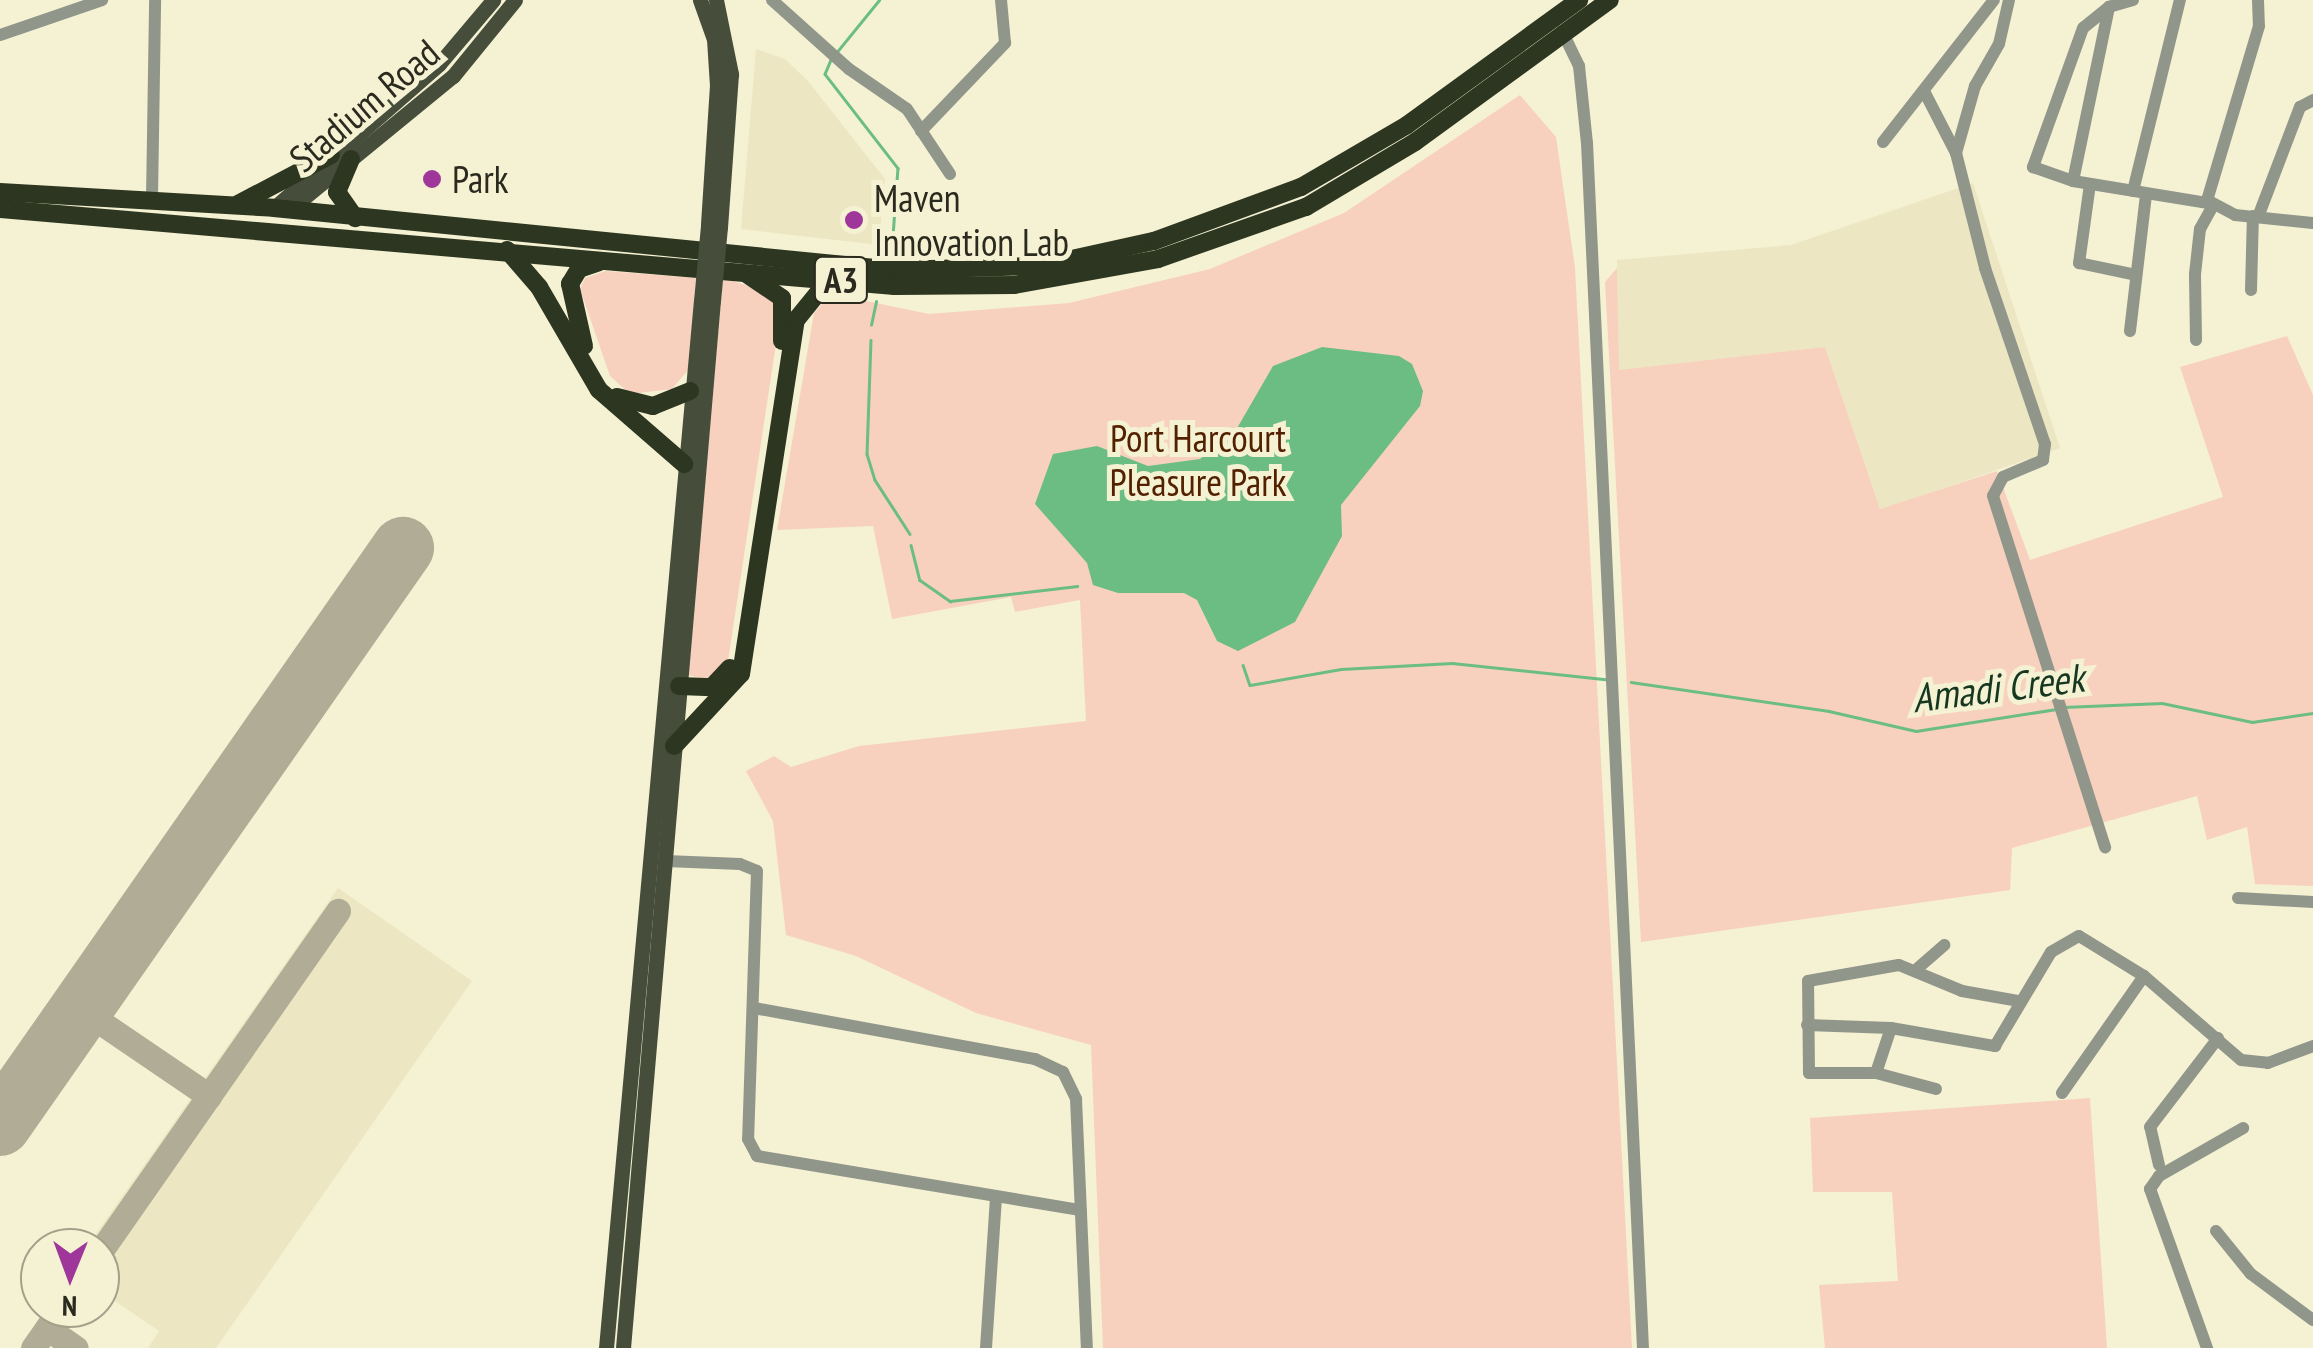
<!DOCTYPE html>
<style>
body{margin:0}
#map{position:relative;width:2313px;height:1348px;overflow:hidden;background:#f5f1d3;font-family:"PT Sans Narrow",sans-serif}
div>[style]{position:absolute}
.built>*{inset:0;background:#ece7c2}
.green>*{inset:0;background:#f7d1be}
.water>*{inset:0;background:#6bbd84}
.stream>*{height:2.5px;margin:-1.25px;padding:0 1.25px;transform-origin:1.25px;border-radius:1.25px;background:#6bbd84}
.taxiway>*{height:25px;margin:-12.5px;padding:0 12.5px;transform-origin:12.5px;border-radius:12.5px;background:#b0ac95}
.runway>*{height:62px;margin:-31px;padding:0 31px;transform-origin:31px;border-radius:31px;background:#b0ac95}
.minor>*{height:12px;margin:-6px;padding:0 6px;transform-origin:6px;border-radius:6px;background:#91968b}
.major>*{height:15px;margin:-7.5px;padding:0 7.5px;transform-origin:7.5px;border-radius:7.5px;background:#464e3b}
.highway>*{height:18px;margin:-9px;padding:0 9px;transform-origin:9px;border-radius:9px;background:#2d3620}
.major-bridge>*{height:15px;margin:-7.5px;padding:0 7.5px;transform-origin:7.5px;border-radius:7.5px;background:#464e3b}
.dots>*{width:28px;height:28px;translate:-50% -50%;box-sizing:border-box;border:5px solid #f5f1d3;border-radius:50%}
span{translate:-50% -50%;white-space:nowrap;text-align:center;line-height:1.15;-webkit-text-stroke:10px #f5f1d3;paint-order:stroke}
.shield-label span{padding:2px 8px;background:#f5f1d3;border:2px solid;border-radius:8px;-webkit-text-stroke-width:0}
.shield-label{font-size:35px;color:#2b2a1f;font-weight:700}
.street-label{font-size:38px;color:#2b2a1f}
.poi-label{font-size:38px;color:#2b2a1f}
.left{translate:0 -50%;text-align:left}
.park-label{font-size:38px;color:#532000}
.water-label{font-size:40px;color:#153720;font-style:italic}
.north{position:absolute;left:20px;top:1228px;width:100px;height:100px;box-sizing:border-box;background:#f5f1d3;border:2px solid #a4a18b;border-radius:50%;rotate:181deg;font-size:28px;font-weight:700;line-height:40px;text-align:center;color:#2b2a1f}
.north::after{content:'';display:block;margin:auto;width:35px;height:45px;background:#9f3699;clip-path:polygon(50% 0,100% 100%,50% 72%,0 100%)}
</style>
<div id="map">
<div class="built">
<i style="clip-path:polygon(756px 49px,785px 59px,808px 81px,885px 179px,879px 245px,741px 229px)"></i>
<i style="clip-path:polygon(1973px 183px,2060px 448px,1880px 510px,1825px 347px,1618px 371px,1617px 260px,1791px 245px)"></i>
<i style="clip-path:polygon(338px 888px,472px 981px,216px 1348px,148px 1348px,159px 1331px,100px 1291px,100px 1248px,86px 1248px)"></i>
</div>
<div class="green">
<i style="clip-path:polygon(1520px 95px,1556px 137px,1575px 268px,1632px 1348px,1103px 1348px,1091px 1045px,976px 1013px,856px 956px,786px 935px,773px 821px,746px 771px,774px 756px,791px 767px,859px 746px,1086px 721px,1080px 600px,1015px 612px,1011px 597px,892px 619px,873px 526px,777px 530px,814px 313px,823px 303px,847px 297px,929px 314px,1069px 303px,1210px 269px,1344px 213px)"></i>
<i style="clip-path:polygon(1617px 268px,1619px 370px,1825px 347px,1880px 509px,1997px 471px,2030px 560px,2223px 497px,2180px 367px,2287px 336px,2313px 395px,2313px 886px,2255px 884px,2247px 827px,2207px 840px,2197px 796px,2012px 848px,2010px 890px,1641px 942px,1605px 282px)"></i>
<i style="clip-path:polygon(606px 271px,696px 278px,689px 369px,672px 389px,630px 394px,610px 376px,580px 289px,585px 278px)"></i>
<i style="clip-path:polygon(723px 278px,771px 293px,779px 324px,728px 661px,707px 680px,688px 675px)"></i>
<i style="clip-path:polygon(2090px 1098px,2107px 1348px,1825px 1348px,1819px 1285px,1898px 1281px,1892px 1192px,1813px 1192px,1810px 1118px)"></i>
</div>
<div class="water">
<i style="clip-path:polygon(1322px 347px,1399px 356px,1412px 364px,1423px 391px,1420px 406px,1341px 505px,1342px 536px,1295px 622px,1238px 651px,1217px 641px,1197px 600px,1184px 593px,1118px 593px,1093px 585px,1087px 563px,1035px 504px,1053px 454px,1097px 446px,1148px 466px,1200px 459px,1236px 430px,1273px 366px)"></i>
</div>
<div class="stream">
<i style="left:836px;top:53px;width:68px;rotate:-50.9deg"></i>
<i style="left:831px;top:60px;width:15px;rotate:113deg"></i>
<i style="left:825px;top:74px;width:119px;rotate:52.2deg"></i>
<i style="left:898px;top:168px;width:81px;rotate:94.2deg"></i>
<i style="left:871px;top:325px;width:24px;rotate:-78deg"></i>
<i style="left:871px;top:340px;width:114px;rotate:92deg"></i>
<i style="left:867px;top:454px;width:27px;rotate:73deg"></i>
<i style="left:875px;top:480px;width:64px;rotate:57.1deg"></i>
<i style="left:911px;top:545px;width:36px;rotate:76deg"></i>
<i style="left:920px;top:580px;width:37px;rotate:35deg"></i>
<i style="left:950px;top:601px;width:128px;rotate:-6.7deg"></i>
<i style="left:1243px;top:665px;width:21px;rotate:71deg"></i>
<i style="left:1250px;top:685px;width:92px;rotate:-10deg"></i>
<i style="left:1341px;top:669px;width:111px;rotate:-3.1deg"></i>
<i style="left:1452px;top:663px;width:154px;rotate:6deg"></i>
<i style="left:1631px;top:682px;width:200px;rotate:8.3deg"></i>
<i style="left:1829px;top:711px;width:89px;rotate:12.9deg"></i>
<i style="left:1916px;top:731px;width:142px;rotate:-8.9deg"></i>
<i style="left:2063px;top:707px;width:99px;rotate:-2.3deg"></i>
<i style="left:2162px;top:703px;width:92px;rotate:11.9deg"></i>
<i style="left:2252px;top:722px;width:62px;rotate:-8.4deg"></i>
</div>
<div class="taxiway">
<i style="left:81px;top:1009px;width:155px;rotate:34.2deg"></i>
<i style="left:100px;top:1252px;width:416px;rotate:-55.1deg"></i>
<i style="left:47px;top:1328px;width:35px;rotate:35deg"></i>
<i style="left:33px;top:1348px;width:49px;rotate:-55deg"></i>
</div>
<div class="runway">
<i style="left:0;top:1125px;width:704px;rotate:-55.07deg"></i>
</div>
<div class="minor">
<i style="left:772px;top:0;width:103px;rotate:41.9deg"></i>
<i style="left:849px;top:69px;width:70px;rotate:34.6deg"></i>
<i style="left:907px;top:109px;width:78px;rotate:56.5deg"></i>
<i style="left:2133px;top:0;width:25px;rotate:164deg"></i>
<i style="left:2109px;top:7px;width:33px;rotate:141deg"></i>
<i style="left:2083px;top:28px;width:148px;rotate:109.8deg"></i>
<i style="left:2033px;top:167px;width:42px;rotate:19.3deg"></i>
<i style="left:2073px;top:181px;width:137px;rotate:9.3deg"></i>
<i style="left:2258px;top:0;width:26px;rotate:88deg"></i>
<i style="left:2259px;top:26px;width:182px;rotate:106.6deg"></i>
<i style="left:2207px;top:200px;width:32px;rotate:28deg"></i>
<i style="left:2235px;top:215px;width:78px;rotate:5.9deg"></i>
<i style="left:1562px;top:31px;width:39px;rotate:64deg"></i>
<i style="left:1579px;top:66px;width:77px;rotate:84.1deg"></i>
<i style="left:1587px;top:143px;width:1206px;rotate:87.34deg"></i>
<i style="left:0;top:35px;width:108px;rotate:-18.9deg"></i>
<i style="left:1924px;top:91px;width:70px;rotate:62.7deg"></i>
<i style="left:1956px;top:153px;width:119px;rotate:75.8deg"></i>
<i style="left:1985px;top:268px;width:186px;rotate:71.2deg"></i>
<i style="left:2045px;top:444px;width:16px;rotate:97deg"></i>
<i style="left:2043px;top:460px;width:43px;rotate:157deg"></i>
<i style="left:2003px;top:477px;width:21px;rotate:118deg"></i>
<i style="left:1993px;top:496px;width:369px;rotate:72.3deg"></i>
<i style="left:921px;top:131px;width:122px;rotate:-46.3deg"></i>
<i style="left:1005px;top:43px;width:43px;rotate:-95.3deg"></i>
<i style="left:1883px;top:142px;width:180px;rotate:-52deg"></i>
<i style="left:1956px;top:153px;width:70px;rotate:-74.2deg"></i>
<i style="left:1975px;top:86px;width:48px;rotate:-60.3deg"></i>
<i style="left:1999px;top:44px;width:45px;rotate:-77.2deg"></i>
<i style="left:2073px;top:181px;width:178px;rotate:-78.3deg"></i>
<i style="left:2090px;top:184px;width:80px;rotate:97.9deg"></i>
<i style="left:2079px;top:263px;width:58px;rotate:11.9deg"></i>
<i style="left:2133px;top:191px;width:197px;rotate:-76.2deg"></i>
<i style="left:152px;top:199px;width:199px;rotate:-89.1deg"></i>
<i style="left:2258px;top:217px;width:118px;rotate:-69.1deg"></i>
<i style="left:2300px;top:107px;width:15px;rotate:-28deg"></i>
<i style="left:2251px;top:290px;width:74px;rotate:-88.5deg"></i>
<i style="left:2130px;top:331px;width:138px;rotate:-83.3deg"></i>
<i style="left:2196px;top:340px;width:66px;rotate:-90.9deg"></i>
<i style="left:2195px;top:274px;width:45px;rotate:-83.7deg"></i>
<i style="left:2200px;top:229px;width:25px;rotate:-61deg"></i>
<i style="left:666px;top:861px;width:74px;rotate:2.3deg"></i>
<i style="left:740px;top:864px;width:18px;rotate:22deg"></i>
<i style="left:757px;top:871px;width:268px;rotate:91.9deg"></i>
<i style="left:748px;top:1139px;width:19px;rotate:62deg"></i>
<i style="left:757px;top:1156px;width:328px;rotate:9.5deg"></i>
<i style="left:2238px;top:898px;width:75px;rotate:3.1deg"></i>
<i style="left:1918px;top:968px;width:35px;rotate:-41deg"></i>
<i style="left:754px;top:1008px;width:286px;rotate:10.3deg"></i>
<i style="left:1035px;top:1059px;width:31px;rotate:25deg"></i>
<i style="left:1063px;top:1072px;width:30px;rotate:64deg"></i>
<i style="left:1076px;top:1099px;width:249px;rotate:87.5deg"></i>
<i style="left:1807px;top:1025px;width:84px;rotate:2deg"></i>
<i style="left:1891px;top:1028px;width:106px;rotate:9.8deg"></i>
<i style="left:1995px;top:1046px;width:109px;rotate:-59.2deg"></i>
<i style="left:2051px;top:952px;width:32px;rotate:-30deg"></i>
<i style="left:2079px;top:936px;width:76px;rotate:31.6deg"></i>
<i style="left:2144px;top:976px;width:128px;rotate:40.9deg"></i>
<i style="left:2241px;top:1060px;width:27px;rotate:6deg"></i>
<i style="left:2268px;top:1063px;width:48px;rotate:-20.7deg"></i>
<i style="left:1876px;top:1073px;width:47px;rotate:-71.6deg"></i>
<i style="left:1936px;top:1089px;width:62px;rotate:-165.1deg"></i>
<i style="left:1876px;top:1073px;width:67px;rotate:180deg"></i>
<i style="left:1809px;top:1073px;width:92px;rotate:-90.6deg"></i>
<i style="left:1808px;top:981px;width:92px;rotate:-10deg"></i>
<i style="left:1899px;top:965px;width:68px;rotate:22.4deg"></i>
<i style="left:1962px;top:991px;width:58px;rotate:10deg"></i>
<i style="left:2062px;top:1093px;width:143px;rotate:-55deg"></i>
<i style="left:2159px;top:1165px;width:39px;rotate:-103deg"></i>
<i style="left:2150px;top:1127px;width:112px;rotate:-52.6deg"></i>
<i style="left:2216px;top:1231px;width:55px;rotate:50.9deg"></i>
<i style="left:2251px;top:1274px;width:77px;rotate:36.6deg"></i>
<i style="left:986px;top:1348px;width:151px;rotate:-86.2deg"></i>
<i style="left:2207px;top:1348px;width:169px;rotate:-109.7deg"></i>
<i style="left:2150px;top:1189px;width:16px;rotate:-55deg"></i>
<i style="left:2159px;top:1176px;width:97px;rotate:-29.7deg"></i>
</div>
<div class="major">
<i style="left:700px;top:0;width:41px;rotate:70.3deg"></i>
<i style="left:714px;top:39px;width:46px;rotate:86.3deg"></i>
<i style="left:717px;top:85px;width:140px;rotate:93.7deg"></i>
<i style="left:716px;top:0;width:76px;rotate:78.5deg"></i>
<i style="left:731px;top:74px;width:153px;rotate:94.1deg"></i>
<i style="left:274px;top:208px;width:219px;rotate:-41.1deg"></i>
<i style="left:439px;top:64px;width:84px;rotate:-49.8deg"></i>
<i style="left:289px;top:210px;width:212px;rotate:-39.3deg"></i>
<i style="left:453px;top:76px;width:98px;rotate:-50.8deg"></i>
<i style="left:606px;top:1348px;width:1051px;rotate:-84.82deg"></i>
<i style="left:623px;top:1348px;width:1051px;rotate:-85.09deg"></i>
</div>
<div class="highway">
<i style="left:351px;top:159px;width:36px;rotate:113deg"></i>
<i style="left:337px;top:192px;width:32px;rotate:55deg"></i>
<i style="left:0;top:192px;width:274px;rotate:3.3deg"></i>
<i style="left:274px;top:208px;width:624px;rotate:5.7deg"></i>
<i style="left:895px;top:270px;width:145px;rotate:-1.6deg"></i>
<i style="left:1040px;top:266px;width:117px;rotate:-12.4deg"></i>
<i style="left:1154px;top:241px;width:157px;rotate:-20.2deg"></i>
<i style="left:1301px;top:187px;width:123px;rotate:-30.3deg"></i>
<i style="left:1407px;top:125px;width:213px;rotate:-36deg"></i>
<i style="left:238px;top:204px;width:105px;rotate:-27.8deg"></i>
<i style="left:0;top:209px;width:898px;rotate:4.92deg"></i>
<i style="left:895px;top:286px;width:119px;rotate:-0.5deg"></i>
<i style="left:1014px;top:285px;width:146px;rotate:-10.2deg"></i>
<i style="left:1158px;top:259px;width:157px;rotate:-19.4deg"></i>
<i style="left:1306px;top:207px;width:127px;rotate:-30.8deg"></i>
<i style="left:1415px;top:142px;width:241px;rotate:-36.1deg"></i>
<i style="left:507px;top:250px;width:49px;rotate:49.1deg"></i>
<i style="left:539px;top:287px;width:119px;rotate:59.8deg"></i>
<i style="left:599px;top:390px;width:113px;rotate:41deg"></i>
<i style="left:748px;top:275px;width:41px;rotate:34.1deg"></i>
<i style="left:782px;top:298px;width:43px;rotate:90deg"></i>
<i style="left:584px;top:346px;width:64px;rotate:-102.7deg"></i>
<i style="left:570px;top:284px;width:17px;rotate:-59deg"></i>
<i style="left:579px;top:269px;width:21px;rotate:-19deg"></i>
<i style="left:617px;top:397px;width:37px;rotate:14deg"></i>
<i style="left:653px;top:406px;width:40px;rotate:-22deg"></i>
<i style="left:679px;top:686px;width:33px;rotate:2deg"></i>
<i style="left:712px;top:687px;width:26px;rotate:-47deg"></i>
<i style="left:674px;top:746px;width:98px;rotate:-47.1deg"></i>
<i style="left:741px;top:674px;width:358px;rotate:-81.2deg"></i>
<i style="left:796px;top:320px;width:35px;rotate:-51deg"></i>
<i style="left:818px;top:293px;width:30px;rotate:-20deg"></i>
</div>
<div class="major-bridge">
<i style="left:701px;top:301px;width:76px;rotate:-84.7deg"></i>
<i style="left:713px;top:301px;width:74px;rotate:-84.6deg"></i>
</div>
<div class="dots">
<i style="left:432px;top:179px;background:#9f3699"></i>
<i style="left:854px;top:220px;background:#9f3699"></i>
</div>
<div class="shield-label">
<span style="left:841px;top:280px">A3</span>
</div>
<div class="street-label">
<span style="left:364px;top:105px;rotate:-40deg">Stadium Road</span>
</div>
<div class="poi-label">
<span class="left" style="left:452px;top:179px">Park</span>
<span class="left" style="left:874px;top:220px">Maven<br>Innovation Lab</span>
</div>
<div class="park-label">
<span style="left:1198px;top:460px">Port Harcourt<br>Pleasure Park</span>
</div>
<div class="water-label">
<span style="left:1998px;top:687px;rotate:-7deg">Amadi Creek</span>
</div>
<div class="north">N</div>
</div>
